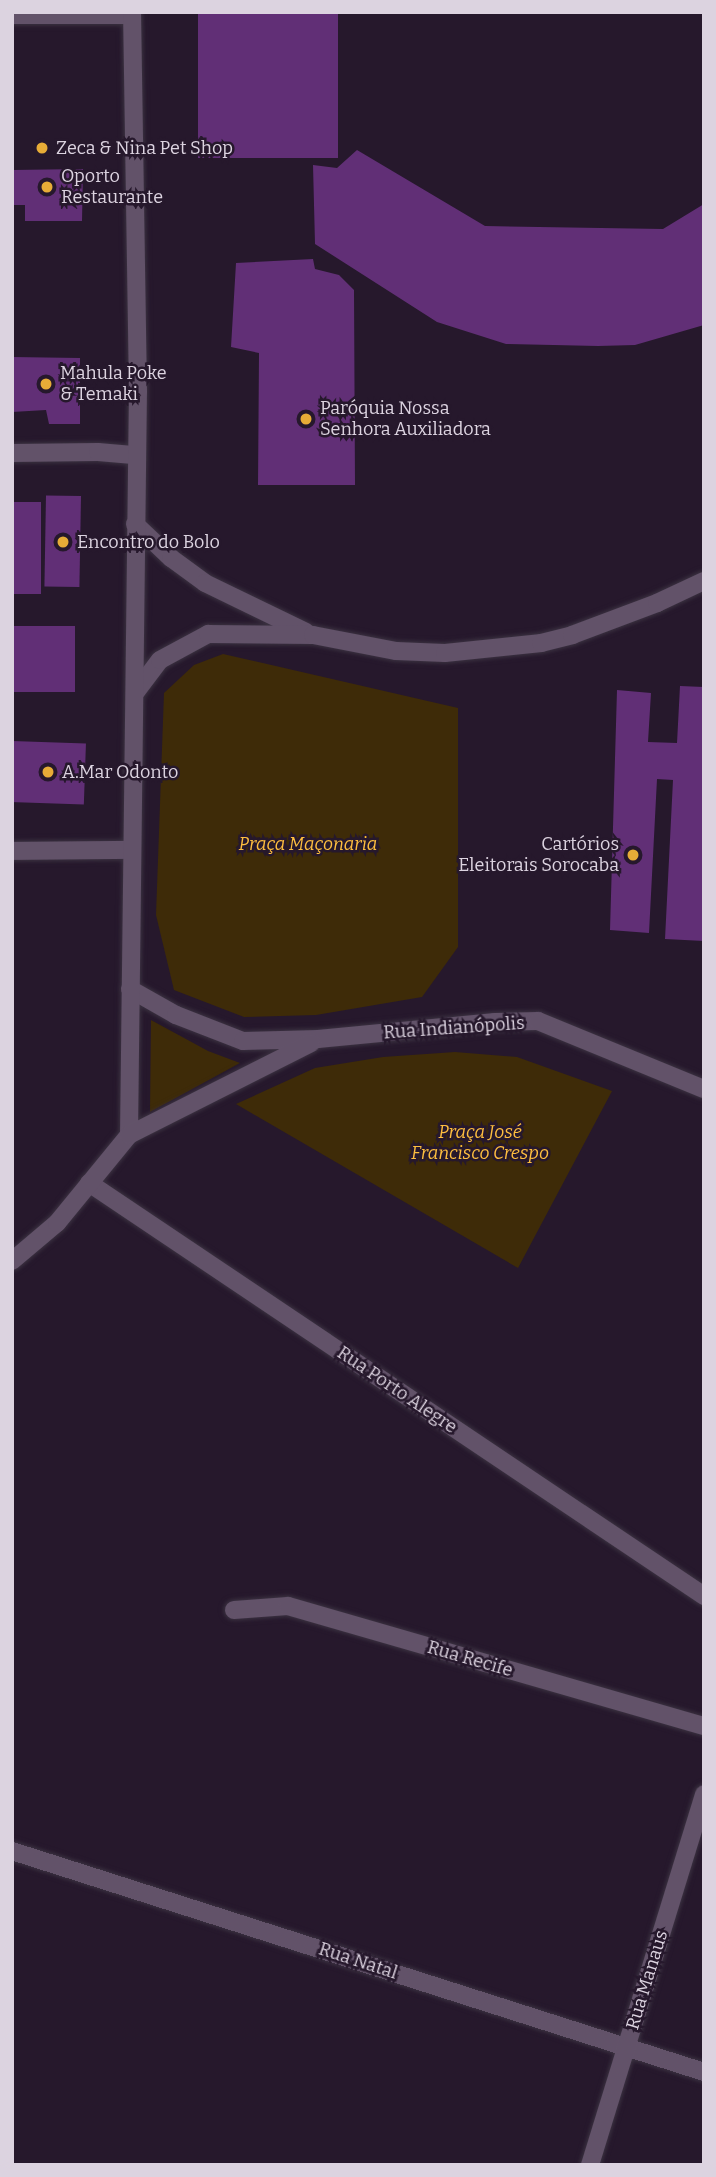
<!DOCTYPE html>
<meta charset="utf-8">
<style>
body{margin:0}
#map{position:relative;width:716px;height:2177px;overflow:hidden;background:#26182c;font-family:Bitter,serif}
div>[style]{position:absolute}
.green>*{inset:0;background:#3e2b08}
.building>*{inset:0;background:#612f76;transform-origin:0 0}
.roads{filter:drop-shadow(0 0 2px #3b3241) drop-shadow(0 0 2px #3b3241)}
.minor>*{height:18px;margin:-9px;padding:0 9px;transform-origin:9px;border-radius:9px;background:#625269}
.dots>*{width:19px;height:19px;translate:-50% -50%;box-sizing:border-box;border:4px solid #26182c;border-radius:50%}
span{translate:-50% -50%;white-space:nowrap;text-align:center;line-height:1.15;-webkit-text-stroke:5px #26182c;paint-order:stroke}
.poi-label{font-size:18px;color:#dcd3e0}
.left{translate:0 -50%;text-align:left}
.right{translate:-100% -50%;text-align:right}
.park-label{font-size:18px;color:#febe3f;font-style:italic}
.street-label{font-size:18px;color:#dcd3e0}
.frame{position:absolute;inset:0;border:14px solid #dcd3e0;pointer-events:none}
</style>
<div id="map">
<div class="green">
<i style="clip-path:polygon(223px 654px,458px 708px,458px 947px,422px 997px,316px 1015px,244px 1017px,174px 990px,156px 915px,164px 693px,194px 665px)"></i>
<i style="clip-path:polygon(151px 1020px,208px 1051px,240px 1063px,150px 1112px)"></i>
<i style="clip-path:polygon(455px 1052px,517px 1057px,612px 1091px,518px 1268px,236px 1104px,315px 1068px,383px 1057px)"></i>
</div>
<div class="building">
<i style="left:198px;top:12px;width:140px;height:146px"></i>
<i style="clip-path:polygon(357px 150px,485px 226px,663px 229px,704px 204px,704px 325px,635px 345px,598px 346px,506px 344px,437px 322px,315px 244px,313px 165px,337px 168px)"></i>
<i style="clip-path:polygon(83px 169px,82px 221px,25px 221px,25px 205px,12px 205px,12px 170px)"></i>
<i style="clip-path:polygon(313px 259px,315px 269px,339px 275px,354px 290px,355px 485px,258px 485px,259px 353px,231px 347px,236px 263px)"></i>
<i style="clip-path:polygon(12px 357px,80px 358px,80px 424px,49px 424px,46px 410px,12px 412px)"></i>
<i style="left:81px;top:496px;width:91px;height:35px;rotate:91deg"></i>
<i style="left:12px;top:502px;width:29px;height:92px"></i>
<i style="left:12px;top:626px;width:63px;height:66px"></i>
<i style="clip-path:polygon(680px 686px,704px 687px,704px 941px,665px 939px,673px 780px,657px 779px,649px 933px,610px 930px,617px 690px,651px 693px,648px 742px,677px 743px)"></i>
<i style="left:12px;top:741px;width:74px;height:61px;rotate:2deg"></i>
</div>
<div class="roads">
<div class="minor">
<i style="left:12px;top:15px;width:120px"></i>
<i style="left:12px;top:453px;width:86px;rotate:-0.7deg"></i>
<i style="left:98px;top:452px;width:38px;rotate:5deg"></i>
<i style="left:135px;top:524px;width:50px;rotate:43.4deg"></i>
<i style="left:171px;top:558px;width:42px;rotate:36.3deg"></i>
<i style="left:205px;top:583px;width:112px;rotate:25.9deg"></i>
<i style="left:135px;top:693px;width:41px;rotate:-52.9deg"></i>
<i style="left:160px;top:660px;width:55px;rotate:-28.4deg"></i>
<i style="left:208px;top:634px;width:105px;rotate:0.5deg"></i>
<i style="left:313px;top:635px;width:85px;rotate:10.9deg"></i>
<i style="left:396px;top:651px;width:49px;rotate:2.3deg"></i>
<i style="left:445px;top:653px;width:97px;rotate:-5.9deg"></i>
<i style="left:541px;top:643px;width:32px;rotate:-14deg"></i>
<i style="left:572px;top:635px;width:91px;rotate:-20.6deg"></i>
<i style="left:657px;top:603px;width:52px;rotate:-25.1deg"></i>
<i style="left:12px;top:851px;width:120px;rotate:-0.5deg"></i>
<i style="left:130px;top:989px;width:53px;rotate:29.5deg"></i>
<i style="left:176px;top:1015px;width:72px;rotate:21.2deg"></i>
<i style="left:243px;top:1041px;width:75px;rotate:-1.5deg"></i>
<i style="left:318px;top:1039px;width:178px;rotate:-5.5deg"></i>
<i style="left:495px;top:1022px;width:43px;rotate:-1.3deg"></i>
<i style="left:538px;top:1021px;width:179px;rotate:22.3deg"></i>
<i style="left:129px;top:1135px;width:743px;rotate:-89.31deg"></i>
<i style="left:138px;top:392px;width:380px;rotate:-90.9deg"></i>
<i style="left:89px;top:1183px;width:741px;rotate:33.88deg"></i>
<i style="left:12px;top:1261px;width:59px;rotate:-40.2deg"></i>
<i style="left:57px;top:1223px;width:114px;rotate:-50.7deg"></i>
<i style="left:129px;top:1135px;width:204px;rotate:-26.8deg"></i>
<i style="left:234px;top:1610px;width:54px;rotate:-4.2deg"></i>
<i style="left:288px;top:1606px;width:433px;rotate:16.1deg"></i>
<i style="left:12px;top:1851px;width:726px;rotate:17.71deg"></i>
<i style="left:590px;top:2165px;width:388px;rotate:-72.9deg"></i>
</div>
</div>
<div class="dots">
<i style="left:42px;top:148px;background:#e7ac37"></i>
<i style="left:47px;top:187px;background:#e7ac37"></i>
<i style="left:46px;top:384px;background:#e7ac37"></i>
<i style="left:306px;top:419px;background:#e7ac37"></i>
<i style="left:63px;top:542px;background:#e7ac37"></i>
<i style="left:48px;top:772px;background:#e7ac37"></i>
<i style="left:633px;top:855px;background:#e7ac37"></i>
</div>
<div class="poi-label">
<span class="left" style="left:56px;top:148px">Zeca &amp; Nina Pet Shop</span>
<span class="left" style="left:61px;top:187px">Oporto<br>Restaurante</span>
<span class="left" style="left:60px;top:384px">Mahula Poke<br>&amp; Temaki</span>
<span class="left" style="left:320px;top:419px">Paróquia Nossa<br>Senhora Auxiliadora</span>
<span class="left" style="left:77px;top:542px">Encontro do Bolo</span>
<span class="left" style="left:62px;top:772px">A.Mar Odonto</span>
<span class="right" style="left:619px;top:855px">Cartórios<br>Eleitorais Sorocaba</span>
</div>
<div class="park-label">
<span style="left:308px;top:844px">Praça Maçonaria</span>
<span style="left:480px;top:1143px">Praça José<br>Francisco Crespo</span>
</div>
<div class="street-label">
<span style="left:454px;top:1028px;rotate:-4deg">Rua Indianópolis</span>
<span style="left:397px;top:1390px;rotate:34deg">Rua Porto Alegre</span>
<span style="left:470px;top:1659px;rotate:16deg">Rua Recife</span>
<span style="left:358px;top:1961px;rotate:18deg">Rua Natal</span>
<span style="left:647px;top:1980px;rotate:-73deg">Rua Manaus</span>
</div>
<div class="frame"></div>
</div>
